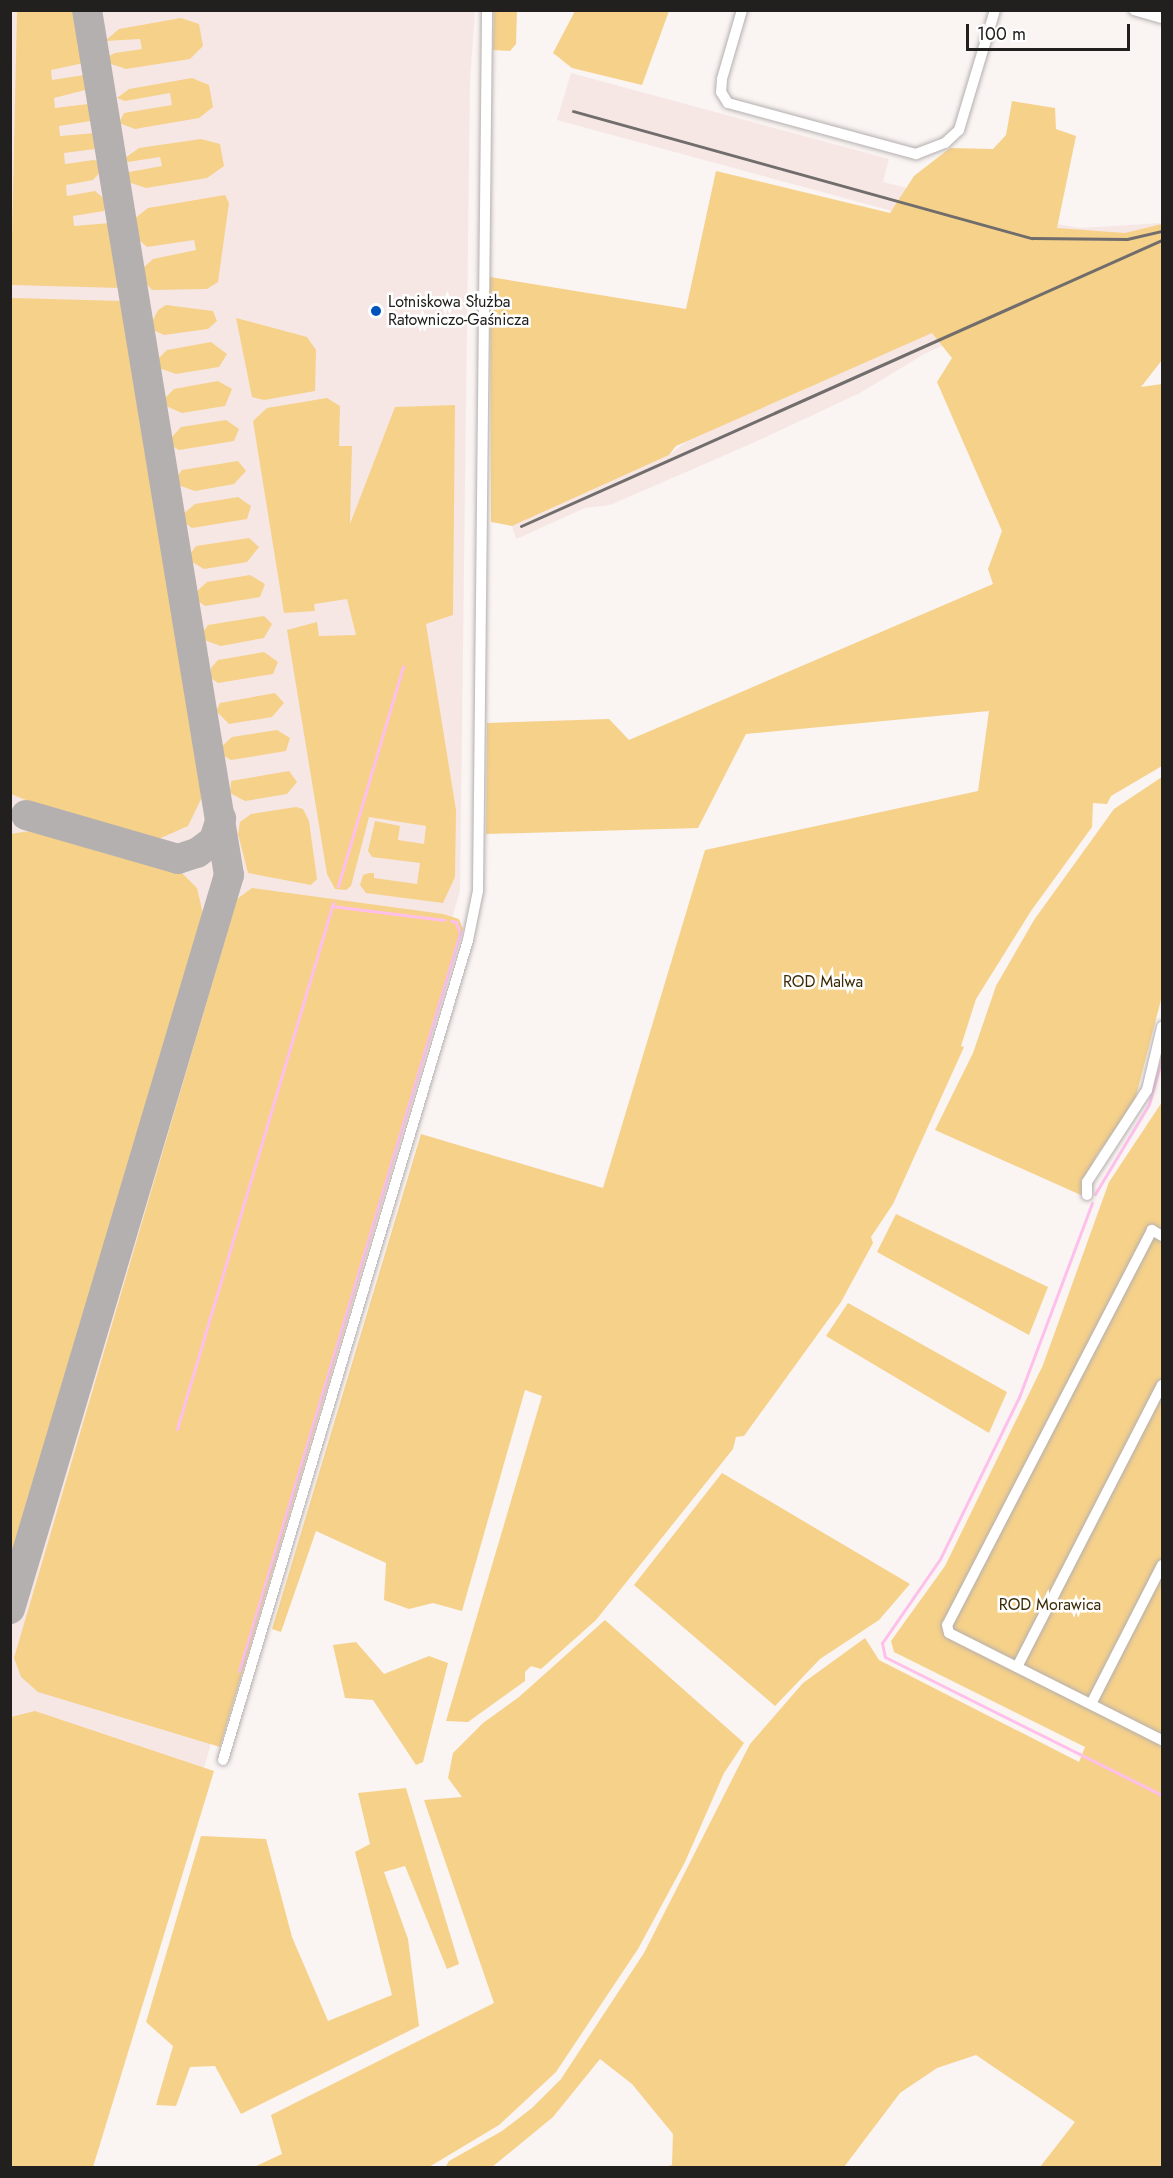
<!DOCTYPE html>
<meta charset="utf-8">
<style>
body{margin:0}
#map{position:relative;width:1173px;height:2178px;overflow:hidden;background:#faf4f3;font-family:Jost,sans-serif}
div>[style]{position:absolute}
.built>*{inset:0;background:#f6e7e4}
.green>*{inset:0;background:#f6d18a}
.stream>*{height:3px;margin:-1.5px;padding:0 1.5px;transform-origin:1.5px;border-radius:1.5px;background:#fec0eb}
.taxiway>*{height:30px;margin:-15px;padding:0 15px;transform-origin:15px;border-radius:15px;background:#b5b0b0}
.roads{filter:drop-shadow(0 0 2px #b4afae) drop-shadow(0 0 2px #b4afae)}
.minor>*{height:10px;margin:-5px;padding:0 5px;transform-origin:5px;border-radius:5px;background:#fff}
.rail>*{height:3px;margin:-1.5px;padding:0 1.5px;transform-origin:1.5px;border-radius:1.5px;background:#706d6c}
.dots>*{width:16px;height:16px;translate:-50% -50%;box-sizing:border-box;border:3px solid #fff;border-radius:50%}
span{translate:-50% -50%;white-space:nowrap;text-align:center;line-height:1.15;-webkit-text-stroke:5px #fff;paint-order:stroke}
.poi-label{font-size:16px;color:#22201f}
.left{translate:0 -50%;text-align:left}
.park-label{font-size:16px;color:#3b2a05}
.frame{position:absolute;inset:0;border:12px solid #22201f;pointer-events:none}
.scale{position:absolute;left:966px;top:24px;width:164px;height:27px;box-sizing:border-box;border:3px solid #22201f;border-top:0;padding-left:8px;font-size:18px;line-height:21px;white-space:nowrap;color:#22201f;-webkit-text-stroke:4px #fff;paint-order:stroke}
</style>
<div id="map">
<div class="built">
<i style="clip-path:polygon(11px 11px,475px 11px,470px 82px,460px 891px,109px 2093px,11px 2168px)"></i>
<i style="clip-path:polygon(571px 73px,889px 159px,883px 182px,1039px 221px,1080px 228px,1162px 223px,1162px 248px,924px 354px,860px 393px,753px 443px,610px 505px,585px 508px,516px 539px,512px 526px,669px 455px,962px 230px,557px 120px)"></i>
</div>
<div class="green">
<i style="clip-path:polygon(17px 11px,76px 11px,84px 63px,51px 70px,52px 80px,84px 75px,89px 89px,54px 98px,55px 108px,88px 104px,93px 117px,91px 121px,59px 126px,60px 136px,96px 133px,95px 149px,64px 153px,65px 164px,94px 160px,101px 162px,102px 170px,93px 180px,66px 185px,67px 196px,95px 191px,107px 201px,104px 211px,73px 216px,74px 226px,110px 223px,121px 288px,11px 285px)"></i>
<i style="clip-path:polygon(494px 11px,517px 11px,516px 44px,510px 51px,493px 50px)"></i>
<i style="clip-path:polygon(575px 11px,669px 11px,642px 85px,572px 68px,553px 53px)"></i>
<i style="clip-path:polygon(181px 18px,199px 24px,203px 46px,190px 59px,126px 69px,108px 63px,107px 57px,115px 53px,142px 49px,140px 39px,105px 41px,119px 29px)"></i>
<i style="clip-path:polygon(192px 78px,209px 85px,213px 107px,199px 118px,135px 129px,119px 123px,124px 113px,172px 105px,170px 93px,125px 101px,117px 98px,129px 89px)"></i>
<i style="clip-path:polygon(1012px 101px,1055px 108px,1056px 129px,1076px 136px,1057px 228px,1125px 233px,1162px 224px,1162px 360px,1141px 387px,1162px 384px,1162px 766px,1111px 796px,1107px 804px,1093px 803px,1092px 827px,1031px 911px,976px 999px,961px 1046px,964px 1047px,893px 1204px,871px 1237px,873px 1243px,841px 1302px,744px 1436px,736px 1437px,733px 1449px,596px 1620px,541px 1669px,531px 1666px,525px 1672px,525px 1681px,468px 1722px,446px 1721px,542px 1396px,525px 1390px,462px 1611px,433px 1603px,409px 1609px,384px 1600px,386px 1563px,316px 1531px,281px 1632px,272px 1629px,421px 1134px,603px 1188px,705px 850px,978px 791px,989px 711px,746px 734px,698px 828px,486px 834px,487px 723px,609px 719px,629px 740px,993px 584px,988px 569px,1002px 531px,937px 382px,952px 358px,932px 333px,676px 446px,669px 455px,512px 526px,491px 522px,490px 277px,686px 309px,716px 171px,890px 213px,914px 176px,950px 148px,993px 149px,1006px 135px)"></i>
<i style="clip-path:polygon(201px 139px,220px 144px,224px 166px,207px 178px,146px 188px,128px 182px,129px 172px,162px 166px,160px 157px,128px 162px,125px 158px,139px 148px)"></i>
<i style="clip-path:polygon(225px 195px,229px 203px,218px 282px,207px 289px,152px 290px,143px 280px,142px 269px,153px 259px,196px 250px,194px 240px,147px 247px,137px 238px,134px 219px,148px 208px)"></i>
<i style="clip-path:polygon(11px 298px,124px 301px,204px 793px,188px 826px,154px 841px,65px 816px,11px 794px)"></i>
<i style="clip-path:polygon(166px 305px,213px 311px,217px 321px,208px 329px,164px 335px,155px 331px,152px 322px,158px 310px)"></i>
<i style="clip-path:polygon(236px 318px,307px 337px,316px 350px,315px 391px,264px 400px,252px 397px)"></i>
<i style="clip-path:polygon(211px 342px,227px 354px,219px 367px,176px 374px,159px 368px,157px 360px,167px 350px)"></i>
<i style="clip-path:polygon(218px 381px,232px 389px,225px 406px,182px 413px,166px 406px,164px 399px,174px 389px)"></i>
<i style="clip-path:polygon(327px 398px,340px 406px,339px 446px,352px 446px,350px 524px,395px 407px,455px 405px,453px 615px,426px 624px,456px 810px,455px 877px,443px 903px,366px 893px,360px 885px,363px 875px,369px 873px,374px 873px,374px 878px,417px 884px,420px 863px,372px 857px,368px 851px,375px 821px,400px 826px,398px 840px,424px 844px,426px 826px,369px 817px,351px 886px,346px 890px,335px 889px,327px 874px,287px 630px,317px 622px,319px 636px,356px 635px,347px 599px,314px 604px,315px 611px,284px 613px,253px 421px,267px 408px)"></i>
<i style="clip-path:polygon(226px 420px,239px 429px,234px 441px,179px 450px,172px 446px,171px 438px,181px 427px)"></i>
<i style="clip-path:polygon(238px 461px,246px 471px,234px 484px,195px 491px,178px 485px,177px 477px,182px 470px)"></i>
<i style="clip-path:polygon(238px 497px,251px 506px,247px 519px,192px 528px,185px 523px,183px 514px,195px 504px)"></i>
<i style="clip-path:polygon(249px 538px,259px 547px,247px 562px,204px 569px,192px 562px,190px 554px,196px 546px)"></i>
<i style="clip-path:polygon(250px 575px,265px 584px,260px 597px,205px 606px,198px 601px,196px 592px,207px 582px)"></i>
<i style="clip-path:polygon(264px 616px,272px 624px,264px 638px,221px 646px,204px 640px,203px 632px,208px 625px)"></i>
<i style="clip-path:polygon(264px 652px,278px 662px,273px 674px,218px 683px,211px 678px,211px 668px,218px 660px)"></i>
<i style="clip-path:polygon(275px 693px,284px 703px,272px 717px,229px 724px,216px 711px,220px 703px)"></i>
<i style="clip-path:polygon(277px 730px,290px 738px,286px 751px,231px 760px,224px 756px,222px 746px,232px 737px)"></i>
<i style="clip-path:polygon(289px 771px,297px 782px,287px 794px,245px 801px,230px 793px,231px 781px)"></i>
<i style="clip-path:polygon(1162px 777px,1162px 996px,1134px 1104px,1097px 1155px,1083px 1183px,1083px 1196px,935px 1130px,973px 1053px,996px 986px,1034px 920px,1114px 809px)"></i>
<i style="clip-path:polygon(296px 807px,303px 809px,309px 821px,317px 879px,311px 885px,248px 873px,238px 834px,240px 822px,251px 814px)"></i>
<i style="clip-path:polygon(43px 829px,178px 869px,197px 888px,204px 918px,11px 1562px,10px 834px)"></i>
<i style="clip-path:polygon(252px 888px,443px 914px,459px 919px,463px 929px,220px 1747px,38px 1692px,21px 1677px,14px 1658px,237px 899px)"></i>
<i style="clip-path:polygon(1162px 1102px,1162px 2167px,1040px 2167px,1075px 2122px,976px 2055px,937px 2068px,900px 2093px,844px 2167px,664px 2167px,672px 2165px,673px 2134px,632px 2084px,600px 2059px,553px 2117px,492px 2167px,445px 2168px,449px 2161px,502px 2131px,532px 2108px,561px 2079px,644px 1953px,750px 1744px,803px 1683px,865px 1638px,879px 1660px,1079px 1762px,1085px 1747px,894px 1652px,891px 1641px,945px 1566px,1043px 1365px,1109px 1182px)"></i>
<i style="clip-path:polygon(896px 1214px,1048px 1287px,1029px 1335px,877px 1252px)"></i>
<i style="clip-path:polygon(848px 1303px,1007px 1392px,989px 1433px,826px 1336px)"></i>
<i style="clip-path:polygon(722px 1473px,910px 1584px,879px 1620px,820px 1659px,775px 1706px,634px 1585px)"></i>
<i style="clip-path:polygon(605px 1620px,744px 1743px,724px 1773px,685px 1862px,638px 1949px,556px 2072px,499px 2125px,429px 2167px,254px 2167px,282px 2154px,271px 2115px,494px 2003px,424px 1800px,462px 1797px,448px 1778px,453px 1753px,483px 1723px,519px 1697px)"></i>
<i style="clip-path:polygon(356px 1642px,384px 1674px,429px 1656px,448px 1663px,423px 1762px,416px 1765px,373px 1700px,345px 1698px,333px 1645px)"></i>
<i style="clip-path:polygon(35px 1711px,214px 1771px,93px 2167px,11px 2167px,11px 1717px)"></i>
<i style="clip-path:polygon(406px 1788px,459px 1964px,447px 1969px,405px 1866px,384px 1872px,408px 1939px,419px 2026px,241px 2114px,215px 2066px,190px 2067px,176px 2106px,156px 2105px,173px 2046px,146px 2022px,201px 1836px,266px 1839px,292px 1937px,328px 2021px,392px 1995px,355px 1852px,370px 1844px,358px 1793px)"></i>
</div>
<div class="stream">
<i style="left:338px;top:886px;width:229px;rotate:-73.5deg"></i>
<i style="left:332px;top:906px;width:113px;rotate:7.1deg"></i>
<i style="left:1095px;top:1194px;width:105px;rotate:-59deg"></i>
<i style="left:1149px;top:1104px;width:48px;rotate:-74.2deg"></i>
<i style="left:1092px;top:1203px;width:207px;rotate:110.6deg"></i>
<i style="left:1019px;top:1397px;width:180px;rotate:116deg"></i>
<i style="left:940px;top:1559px;width:102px;rotate:124.6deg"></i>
<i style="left:882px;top:1643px;width:14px;rotate:78deg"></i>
<i style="left:885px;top:1657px;width:309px;rotate:26.5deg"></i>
<i style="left:177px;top:1429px;width:549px;rotate:-73.48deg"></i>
<i style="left:239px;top:1671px;width:770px;rotate:-73.33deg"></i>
<i style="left:460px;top:933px;width:12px;rotate:-110deg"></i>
<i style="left:456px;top:922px;width:5px;rotate:-169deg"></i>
</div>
<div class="taxiway">
<i style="left:26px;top:815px;width:158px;rotate:16.1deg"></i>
<i style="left:178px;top:859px;width:20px;rotate:-18deg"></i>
<i style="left:197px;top:853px;width:21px;rotate:-37deg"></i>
<i style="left:214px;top:840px;width:23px;rotate:-72deg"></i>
<i style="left:10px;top:1609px;width:766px;rotate:-73.39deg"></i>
<i style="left:229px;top:875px;width:877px;rotate:-99.32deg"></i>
</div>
<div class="roads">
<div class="minor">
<i style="left:742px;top:10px;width:72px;rotate:106.2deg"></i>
<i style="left:722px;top:79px;width:13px;rotate:94deg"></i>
<i style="left:721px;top:92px;width:13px;rotate:58deg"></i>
<i style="left:728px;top:103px;width:195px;rotate:15.2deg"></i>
<i style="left:916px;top:154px;width:31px;rotate:-21deg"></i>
<i style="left:945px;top:143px;width:19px;rotate:-43deg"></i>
<i style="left:959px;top:130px;width:125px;rotate:-73.3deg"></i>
<i style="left:1134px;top:10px;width:29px;rotate:16deg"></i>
<i style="left:1087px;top:1195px;width:13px;rotate:-90deg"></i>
<i style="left:1087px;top:1182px;width:110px;rotate:-56.9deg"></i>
<i style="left:1147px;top:1090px;width:65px;rotate:-76.6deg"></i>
<i style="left:1162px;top:1236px;width:12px;rotate:-149deg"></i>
<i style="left:1152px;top:1230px;width:445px;rotate:117.4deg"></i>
<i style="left:947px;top:1625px;width:8px;rotate:76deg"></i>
<i style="left:949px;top:1633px;width:238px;rotate:26.7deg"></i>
<i style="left:1017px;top:1667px;width:317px;rotate:-62.8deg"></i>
<i style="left:1091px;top:1704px;width:156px;rotate:-62.9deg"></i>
<i style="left:223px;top:1760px;width:856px;rotate:-73.36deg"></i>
<i style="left:468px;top:940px;width:50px;rotate:-78.5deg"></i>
<i style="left:478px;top:891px;width:881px;rotate:-89.41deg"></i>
</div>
</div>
<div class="rail">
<i style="left:573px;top:111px;width:476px;rotate:15.5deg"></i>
<i style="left:1032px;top:238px;width:95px;rotate:0.6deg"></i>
<i style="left:1127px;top:239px;width:36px;rotate:-13deg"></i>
<i style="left:521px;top:526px;width:702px;rotate:-24.05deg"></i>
</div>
<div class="dots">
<i style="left:376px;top:311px;background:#0053bc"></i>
</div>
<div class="poi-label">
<span class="left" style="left:388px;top:311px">Lotniskowa Służba<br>Ratowniczo-Gaśnicza</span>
</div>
<div class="park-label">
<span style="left:823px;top:982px">ROD Malwa</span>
<span style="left:1050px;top:1605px">ROD Morawica</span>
</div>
<div class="frame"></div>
<div class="scale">100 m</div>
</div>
